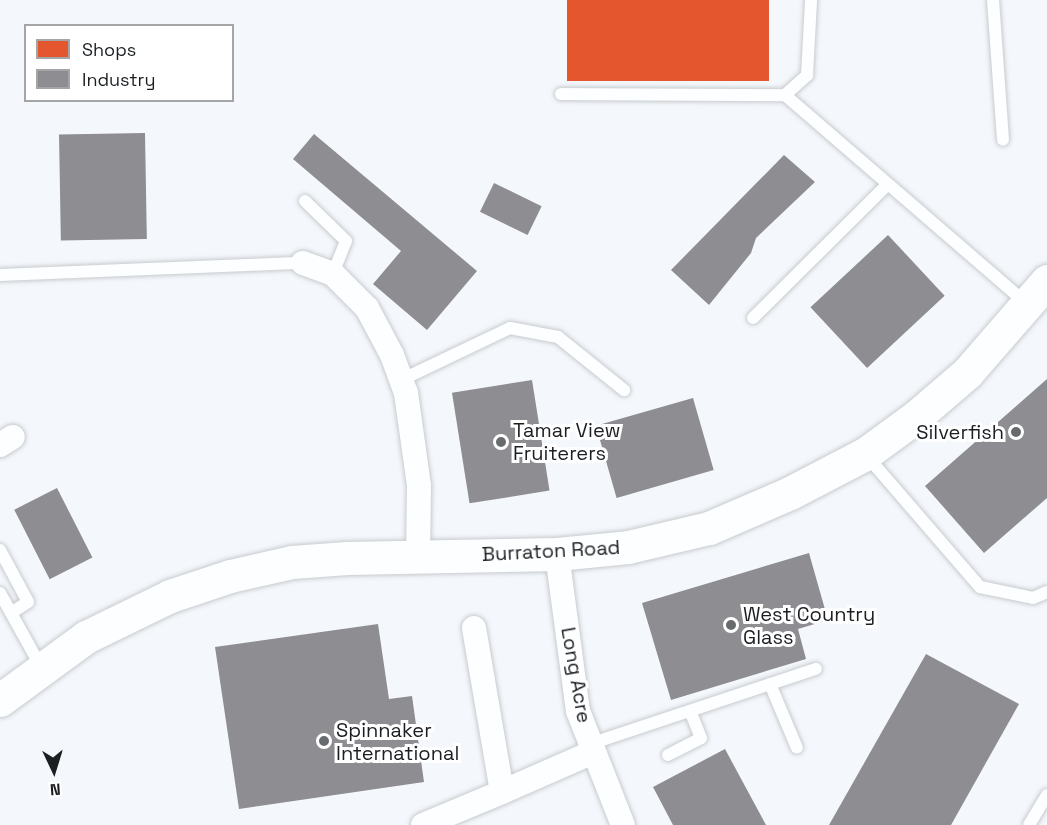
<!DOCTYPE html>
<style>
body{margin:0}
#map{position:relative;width:1047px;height:825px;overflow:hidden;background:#f4f8fc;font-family:"Space Grotesk",sans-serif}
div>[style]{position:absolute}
.shops>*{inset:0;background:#e4572e;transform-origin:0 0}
.industry>*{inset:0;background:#8d8d92;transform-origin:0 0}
.roads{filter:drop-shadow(0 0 2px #c8cbce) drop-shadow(0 0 2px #c8cbce)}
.lane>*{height:12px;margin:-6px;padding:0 6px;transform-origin:6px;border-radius:6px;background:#fdfeff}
.street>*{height:24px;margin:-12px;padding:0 12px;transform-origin:12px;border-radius:12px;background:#fdfeff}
.secondary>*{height:33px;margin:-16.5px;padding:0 16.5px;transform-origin:16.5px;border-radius:16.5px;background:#fdfeff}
.dots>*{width:16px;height:16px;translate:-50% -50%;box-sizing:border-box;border:3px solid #fff;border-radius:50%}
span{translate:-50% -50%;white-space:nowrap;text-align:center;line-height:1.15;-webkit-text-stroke:6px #fff;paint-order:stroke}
.poi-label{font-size:20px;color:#1b1f22}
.left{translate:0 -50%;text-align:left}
.right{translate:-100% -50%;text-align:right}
.street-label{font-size:20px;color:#1b1f22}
.legend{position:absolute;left:24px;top:24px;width:210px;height:78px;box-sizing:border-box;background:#fff;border:2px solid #a4a5a7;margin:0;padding:8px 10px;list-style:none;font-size:18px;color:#1b1f22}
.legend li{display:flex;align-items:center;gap:12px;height:30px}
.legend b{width:30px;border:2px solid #a4a5a7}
.north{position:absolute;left:24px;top:741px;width:60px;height:60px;-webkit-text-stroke:4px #fff;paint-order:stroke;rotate:176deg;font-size:16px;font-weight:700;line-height:24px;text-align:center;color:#1b1f22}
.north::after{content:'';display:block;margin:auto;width:21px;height:27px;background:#1b1f22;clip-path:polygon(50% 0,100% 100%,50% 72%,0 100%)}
</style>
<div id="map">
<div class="shops">
<i style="left:567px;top:0;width:202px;height:81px"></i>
</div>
<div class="industry">
<i style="left:145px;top:133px;width:106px;height:86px;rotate:89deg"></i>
<i style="clip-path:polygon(314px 134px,477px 271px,427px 330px,373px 284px,401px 251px,293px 159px)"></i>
<i style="clip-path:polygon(784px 155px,815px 182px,756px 238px,751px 253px,709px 305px,671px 270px)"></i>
<i style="left:494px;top:183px;width:53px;height:32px;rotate:26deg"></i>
<i style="left:888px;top:235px;width:83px;height:106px;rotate:47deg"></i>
<i style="clip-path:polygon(1047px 379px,1047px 498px,984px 553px,925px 486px)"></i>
<i style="left:532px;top:380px;width:112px;height:81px;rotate:81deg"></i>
<i style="left:693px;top:398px;width:75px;height:101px;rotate:74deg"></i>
<i style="left:57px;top:488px;width:78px;height:48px;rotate:63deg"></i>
<i style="clip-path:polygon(809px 553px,828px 620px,798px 629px,806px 659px,671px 700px,642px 603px)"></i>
<i style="clip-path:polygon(378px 624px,389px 699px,412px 696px,424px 782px,239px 809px,215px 647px)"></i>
<i style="clip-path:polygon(926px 654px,1019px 704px,951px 825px,829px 825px)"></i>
<i style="clip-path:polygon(725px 749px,766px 825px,673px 825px,653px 787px)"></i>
</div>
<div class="roads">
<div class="lane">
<i style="left:993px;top:0;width:140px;rotate:85.9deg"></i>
<i style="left:561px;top:94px;width:224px;rotate:0.3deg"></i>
<i style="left:785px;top:95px;width:317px;rotate:40.8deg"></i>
<i style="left:785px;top:95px;width:30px;rotate:-42deg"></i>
<i style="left:807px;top:75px;width:75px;rotate:-86.9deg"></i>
<i style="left:305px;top:201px;width:57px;rotate:44.3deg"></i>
<i style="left:346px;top:241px;width:35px;rotate:112deg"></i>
<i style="left:0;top:275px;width:303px;rotate:-2.3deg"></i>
<i style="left:753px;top:318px;width:190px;rotate:-44.8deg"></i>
<i style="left:401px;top:380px;width:121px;rotate:-25.5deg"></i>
<i style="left:510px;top:328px;width:49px;rotate:10.6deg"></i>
<i style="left:558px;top:337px;width:85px;rotate:38.8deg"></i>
<i style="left:866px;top:455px;width:174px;rotate:49.2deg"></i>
<i style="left:980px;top:587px;width:54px;rotate:11.7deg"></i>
<i style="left:1033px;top:598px;width:15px;rotate:-23deg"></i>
<i style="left:0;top:550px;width:59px;rotate:61.7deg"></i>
<i style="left:28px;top:602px;width:20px;rotate:147deg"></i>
<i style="left:0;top:593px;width:85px;rotate:61deg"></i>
<i style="left:770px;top:684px;width:69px;rotate:67.1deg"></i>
<i style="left:590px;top:744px;width:238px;rotate:-18.4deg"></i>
<i style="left:668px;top:755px;width:37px;rotate:-27deg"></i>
<i style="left:701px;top:738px;width:29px;rotate:-112deg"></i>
<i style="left:1029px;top:825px;width:35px;rotate:-59deg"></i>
</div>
<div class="street">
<i style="left:303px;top:263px;width:32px;rotate:20deg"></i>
<i style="left:333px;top:274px;width:48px;rotate:45deg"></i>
<i style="left:367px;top:308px;width:53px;rotate:62deg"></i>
<i style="left:392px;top:355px;width:40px;rotate:69.8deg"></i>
<i style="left:406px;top:393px;width:94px;rotate:82deg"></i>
<i style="left:419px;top:486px;width:69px;rotate:90.8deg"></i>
<i style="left:0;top:445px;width:15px;rotate:-32deg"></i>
<i style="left:557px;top:554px;width:158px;rotate:82.4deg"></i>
<i style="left:578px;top:711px;width:123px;rotate:68.5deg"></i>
<i style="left:474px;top:628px;width:166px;rotate:80.3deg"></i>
<i style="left:502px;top:792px;width:99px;rotate:-23.7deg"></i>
<i style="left:423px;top:825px;width:86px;rotate:-22.7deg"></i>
</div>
<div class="secondary">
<i style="left:0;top:700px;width:107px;rotate:-36.2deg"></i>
<i style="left:86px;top:637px;width:93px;rotate:-26deg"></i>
<i style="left:170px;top:596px;width:63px;rotate:-18.4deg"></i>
<i style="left:230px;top:576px;width:64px;rotate:-12.7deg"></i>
<i style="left:292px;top:562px;width:55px;rotate:-4.2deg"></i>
<i style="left:347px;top:558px;width:210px;rotate:-1.1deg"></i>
<i style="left:557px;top:554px;width:71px;rotate:-5.6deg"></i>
<i style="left:628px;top:547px;width:83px;rotate:-13.2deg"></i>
<i style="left:709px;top:528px;width:88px;rotate:-23.4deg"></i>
<i style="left:790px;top:493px;width:85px;rotate:-27.5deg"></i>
<i style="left:865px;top:454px;width:64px;rotate:-36.2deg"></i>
<i style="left:917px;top:416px;width:66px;rotate:-40.7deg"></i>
<i style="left:967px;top:373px;width:122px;rotate:-49deg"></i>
</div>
</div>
<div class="dots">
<i style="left:1016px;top:432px;background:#676b6e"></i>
<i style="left:501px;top:442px;background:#676b6e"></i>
<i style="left:731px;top:625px;background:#676b6e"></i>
<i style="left:324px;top:741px;background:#676b6e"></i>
</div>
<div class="poi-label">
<span class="left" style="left:513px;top:442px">Tamar View<br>Fruiterers</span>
<span class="right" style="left:1004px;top:432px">Silverfish</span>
<span class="left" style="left:743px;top:626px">West Country<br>Glass</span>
<span class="left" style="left:336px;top:742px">Spinnaker<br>International</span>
</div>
<div class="street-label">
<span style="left:551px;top:551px;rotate:-3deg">Burraton Road</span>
<span style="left:576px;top:675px;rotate:80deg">Long Acre</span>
</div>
<ul class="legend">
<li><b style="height:16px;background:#e4572e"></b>Shops</li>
<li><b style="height:16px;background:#8d8d92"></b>Industry</li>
</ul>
<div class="north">N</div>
</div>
